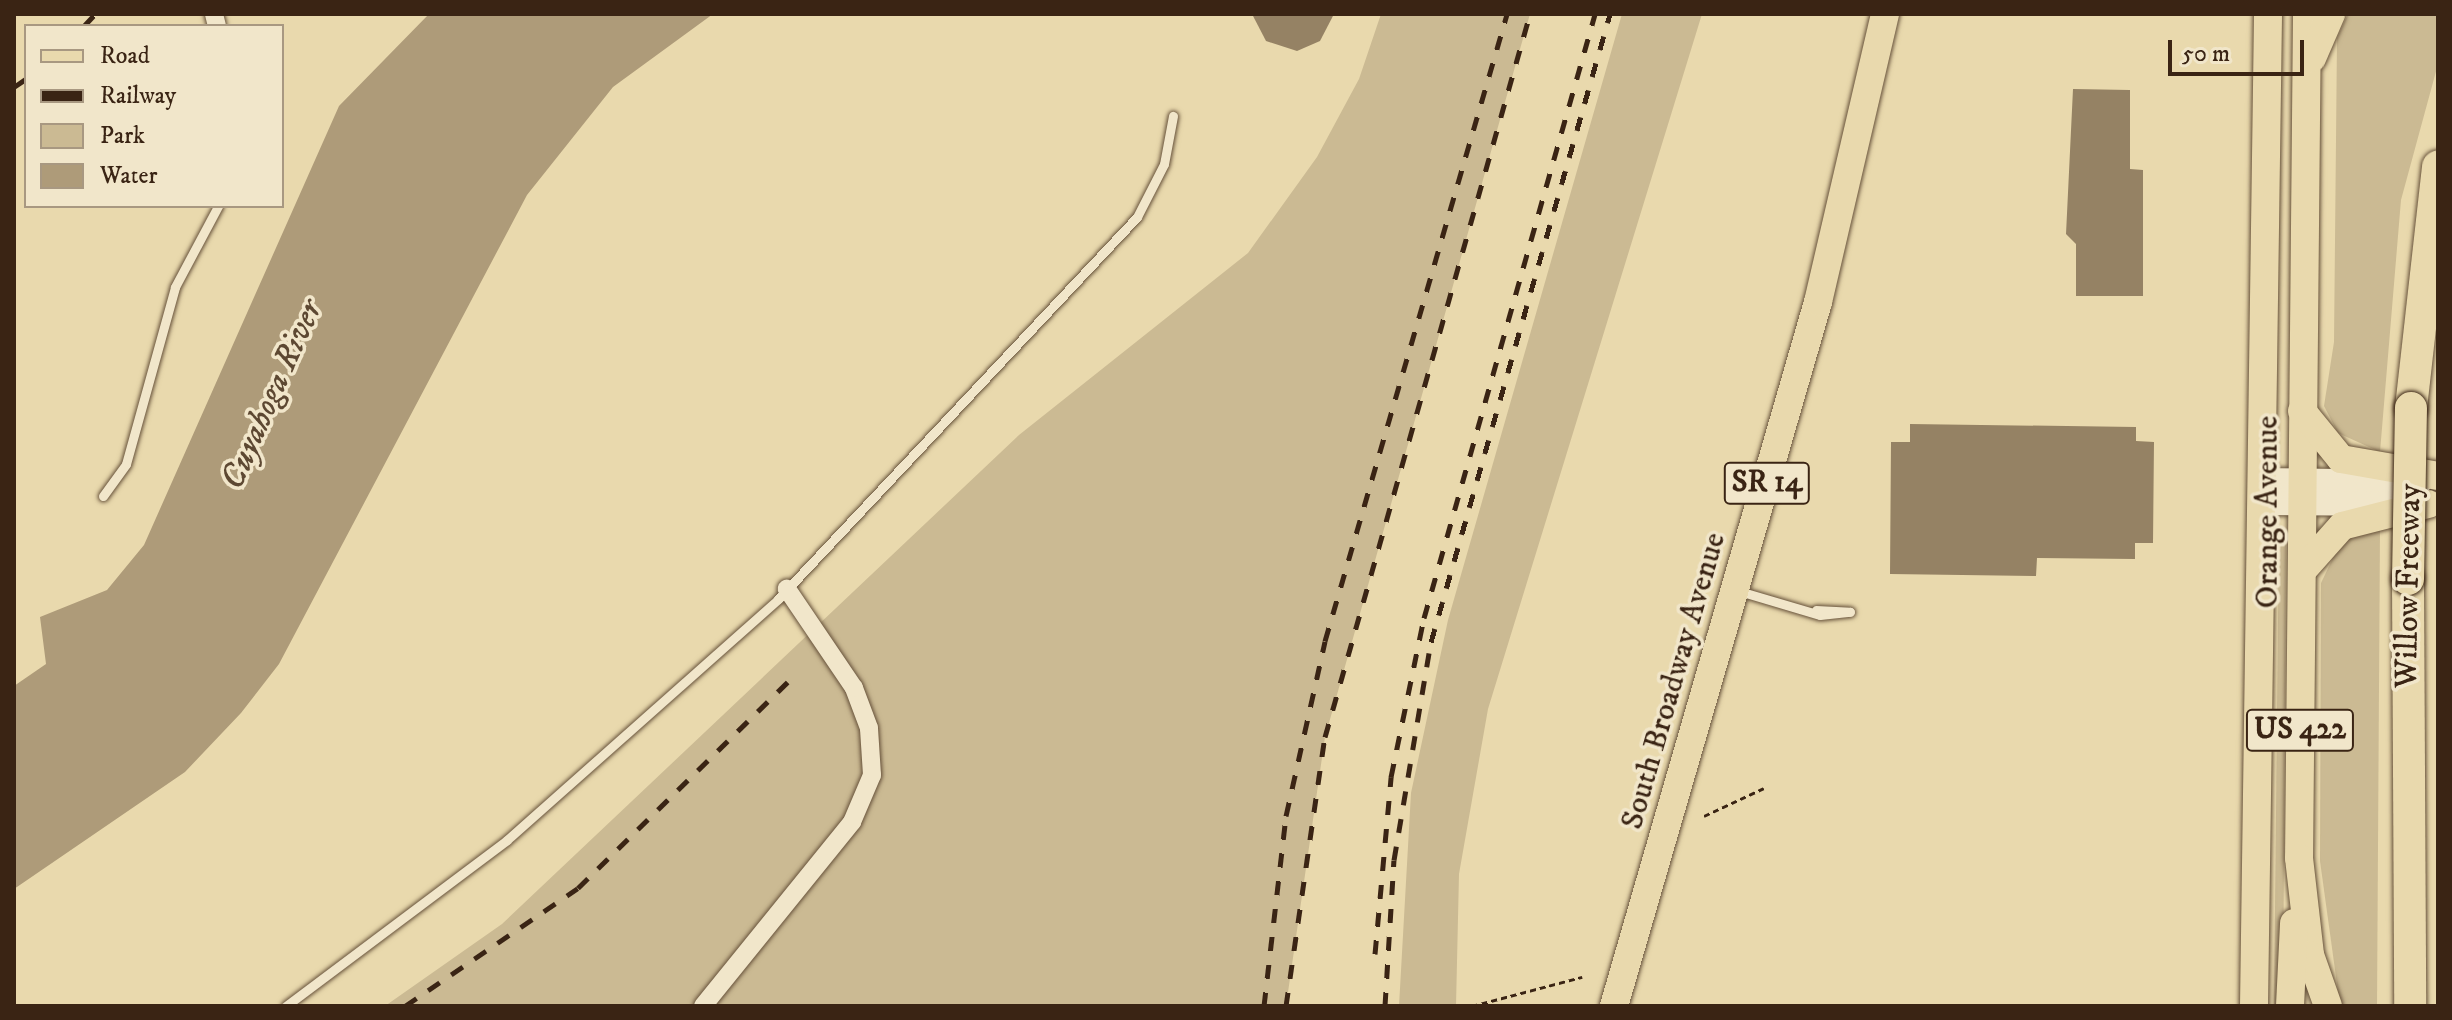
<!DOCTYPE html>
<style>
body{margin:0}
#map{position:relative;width:2452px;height:1020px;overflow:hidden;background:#e9d9ad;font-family:"IM FELL DW Pica",serif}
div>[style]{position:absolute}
.green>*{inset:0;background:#cbba93}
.water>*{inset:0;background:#ae9b79}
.building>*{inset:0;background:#958264}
.path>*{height:3px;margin-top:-1.5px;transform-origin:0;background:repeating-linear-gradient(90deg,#3a2414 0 6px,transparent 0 10px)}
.roads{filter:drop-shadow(0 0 2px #66513a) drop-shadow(0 0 2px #66513a)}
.lane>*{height:9px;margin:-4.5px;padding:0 4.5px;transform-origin:4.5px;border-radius:4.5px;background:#f1e6ca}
.street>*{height:18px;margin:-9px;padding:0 9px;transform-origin:9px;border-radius:9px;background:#f1e6ca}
.secondary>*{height:24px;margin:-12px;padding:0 12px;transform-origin:12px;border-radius:12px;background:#f1e6ca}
.primary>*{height:28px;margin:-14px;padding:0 14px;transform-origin:14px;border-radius:14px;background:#e9d9ad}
.highway>*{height:32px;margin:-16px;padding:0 16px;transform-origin:16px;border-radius:16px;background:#e9d9ad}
.rail>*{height:5px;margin-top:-2.5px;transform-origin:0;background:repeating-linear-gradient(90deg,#3a2414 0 14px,transparent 0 28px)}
.bridges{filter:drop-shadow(0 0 2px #3a2414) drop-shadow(0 0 2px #3a2414)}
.highway-bridge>*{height:32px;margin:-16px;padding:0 16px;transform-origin:16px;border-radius:16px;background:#e9d9ad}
span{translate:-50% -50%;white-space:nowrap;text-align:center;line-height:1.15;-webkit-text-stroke:7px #f1e6ca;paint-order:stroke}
.shield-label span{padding:2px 6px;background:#f1e6ca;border:2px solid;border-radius:6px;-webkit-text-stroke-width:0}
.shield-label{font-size:30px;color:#3a2414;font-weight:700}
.street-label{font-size:32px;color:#3a2414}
.water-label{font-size:34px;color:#5d4832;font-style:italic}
.frame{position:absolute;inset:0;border:16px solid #3a2414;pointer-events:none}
.legend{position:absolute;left:24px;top:24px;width:260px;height:184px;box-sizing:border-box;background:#f1e6ca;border:2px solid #a89881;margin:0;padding:10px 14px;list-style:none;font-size:24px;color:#3a2414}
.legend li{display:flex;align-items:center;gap:16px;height:40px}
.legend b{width:40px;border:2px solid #a89881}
.scale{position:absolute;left:2168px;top:40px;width:136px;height:36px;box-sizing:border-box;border:4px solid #3a2414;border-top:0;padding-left:10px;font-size:24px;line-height:28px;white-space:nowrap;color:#3a2414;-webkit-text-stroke:6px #f1e6ca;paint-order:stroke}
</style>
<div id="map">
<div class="green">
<i style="clip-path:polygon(1381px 14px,1530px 14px,1325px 737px,1286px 1006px,385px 1006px,502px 924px,1019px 435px,1248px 253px,1317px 157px,1359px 79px)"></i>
<i style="clip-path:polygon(1622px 14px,1702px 14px,1488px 709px,1459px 874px,1456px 1006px,1399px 1006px,1411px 793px,1448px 620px)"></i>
<i style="clip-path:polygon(2348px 14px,2438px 14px,2438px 64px,2401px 200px,2380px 452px,2338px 433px,2324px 406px,2334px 342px,2337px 38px)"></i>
<i style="clip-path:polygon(2279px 525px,2286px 529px,2283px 1006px,2274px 1006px)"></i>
<i style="clip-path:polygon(2380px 528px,2377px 1006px,2340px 1006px,2320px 861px,2321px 583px,2341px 541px)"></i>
</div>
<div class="water">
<i style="clip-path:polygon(429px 14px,713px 14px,613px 87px,527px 195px,279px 664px,241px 713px,185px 772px,14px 889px,14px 686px,46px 664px,40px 617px,107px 590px,144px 545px,339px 106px)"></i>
</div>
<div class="building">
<i style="clip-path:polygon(1252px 14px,1334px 14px,1320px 41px,1297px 51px,1266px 41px)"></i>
<i style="clip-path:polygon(2073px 89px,2130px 90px,2130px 169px,2143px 170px,2143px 296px,2076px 296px,2076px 244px,2066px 234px)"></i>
<i style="clip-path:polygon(1910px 424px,2136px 427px,2136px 441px,2154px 442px,2153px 543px,2135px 543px,2135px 559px,2037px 558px,2036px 576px,1890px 574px,1891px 442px,1910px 442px)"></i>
</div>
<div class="path">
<i style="left:1704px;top:816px;width:66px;rotate:-25deg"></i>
<i style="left:1472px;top:1006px;width:114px;rotate:-14.8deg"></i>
</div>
<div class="roads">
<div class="lane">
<i style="left:103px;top:496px;width:39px;rotate:-54deg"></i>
<i style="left:126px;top:464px;width:184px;rotate:-74.5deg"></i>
<i style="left:175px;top:287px;width:92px;rotate:-62deg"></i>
<i style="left:1739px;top:591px;width:84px;rotate:16.5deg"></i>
<i style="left:1820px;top:615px;width:30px;rotate:-6deg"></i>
<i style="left:1816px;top:610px;width:34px;rotate:3deg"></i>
<i style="left:286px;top:1006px;width:276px;rotate:-36.9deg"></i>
<i style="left:507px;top:840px;width:363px;rotate:-41.6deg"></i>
<i style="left:778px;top:599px;width:524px;rotate:-46.78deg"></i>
<i style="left:1137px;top:217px;width:59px;rotate:-63deg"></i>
<i style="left:1164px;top:164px;width:49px;rotate:-79.4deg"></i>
</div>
<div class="street">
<i style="left:214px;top:14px;width:12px;rotate:76deg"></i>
<i style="left:703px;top:1006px;width:237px;rotate:-51deg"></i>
<i style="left:852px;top:822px;width:51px;rotate:-66.9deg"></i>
<i style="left:872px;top:775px;width:47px;rotate:-93.7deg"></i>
<i style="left:869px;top:728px;width:43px;rotate:-110.6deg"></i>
<i style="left:854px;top:688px;width:120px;rotate:-124.1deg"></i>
</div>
<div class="secondary">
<i style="left:2262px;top:480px;width:158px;rotate:0.7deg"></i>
<i style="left:2262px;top:503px;width:142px;rotate:0.4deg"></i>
</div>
<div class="primary">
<i style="left:2307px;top:14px;width:844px;rotate:90.54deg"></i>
<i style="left:2299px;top:858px;width:98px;rotate:83.5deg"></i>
<i style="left:2310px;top:955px;width:54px;rotate:70.6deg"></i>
<i style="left:2312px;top:58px;width:48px;rotate:-66.6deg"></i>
<i style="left:2302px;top:411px;width:62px;rotate:50.9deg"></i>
<i style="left:2341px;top:459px;width:98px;rotate:9.9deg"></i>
<i style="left:2302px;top:571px;width:60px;rotate:-48.4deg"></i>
<i style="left:2342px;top:526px;width:89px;rotate:-14.3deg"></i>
<i style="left:1614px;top:1006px;width:733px;rotate:-73.84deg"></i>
<i style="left:1818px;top:302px;width:296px;rotate:-76.9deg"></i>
<i style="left:2254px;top:1006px;width:992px;rotate:-89.19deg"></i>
<i style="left:2290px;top:1006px;width:83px;rotate:-87.2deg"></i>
</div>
<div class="highway">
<i style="left:2411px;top:408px;width:243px;rotate:-83.6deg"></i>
<i style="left:2408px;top:579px;width:427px;rotate:89.7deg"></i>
</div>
</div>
<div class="rail">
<i style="left:84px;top:26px;width:16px;rotate:-47deg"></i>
<i style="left:14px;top:87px;width:14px;rotate:-34deg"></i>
<i style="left:1375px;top:954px;width:178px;rotate:-84.8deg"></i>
<i style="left:1391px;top:777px;width:162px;rotate:-78.3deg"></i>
<i style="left:1424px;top:618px;width:628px;rotate:-74.19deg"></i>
<i style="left:405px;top:1006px;width:209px;rotate:-34.3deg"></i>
<i style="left:578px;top:888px;width:303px;rotate:-44.5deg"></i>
<i style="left:1264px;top:1006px;width:191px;rotate:-83.4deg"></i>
<i style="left:1286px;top:816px;width:179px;rotate:-77.4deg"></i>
<i style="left:1325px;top:641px;width:653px;rotate:-73.81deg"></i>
<i style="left:1286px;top:1006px;width:272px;rotate:-81.8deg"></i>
<i style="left:1325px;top:737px;width:752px;rotate:-74.17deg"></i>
<i style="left:1385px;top:1006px;width:146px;rotate:-86.5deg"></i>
<i style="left:1394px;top:860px;width:221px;rotate:-80.4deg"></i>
<i style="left:1431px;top:642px;width:653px;rotate:-74.09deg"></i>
</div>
<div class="bridges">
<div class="highway-bridge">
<i style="left:2408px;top:579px;width:171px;rotate:-89deg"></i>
</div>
</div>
<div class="shield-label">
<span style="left:1767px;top:483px">SR 14</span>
<span style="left:2300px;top:730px">US 422</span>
</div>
<div class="street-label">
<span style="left:2268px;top:512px;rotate:-90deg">Orange Avenue</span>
<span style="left:2409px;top:586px;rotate:-89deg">Willow Freeway</span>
<span style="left:1674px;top:681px;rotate:-74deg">South Broadway Avenue</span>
</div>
<div class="water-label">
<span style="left:272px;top:395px;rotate:-66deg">Cuyahoga River</span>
</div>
<div class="frame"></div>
<ul class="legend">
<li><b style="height:10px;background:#e9d9ad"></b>Road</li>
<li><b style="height:10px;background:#3a2414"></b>Railway</li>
<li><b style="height:22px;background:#cbba93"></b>Park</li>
<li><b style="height:22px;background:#ae9b79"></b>Water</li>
</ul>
<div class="scale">50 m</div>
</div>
